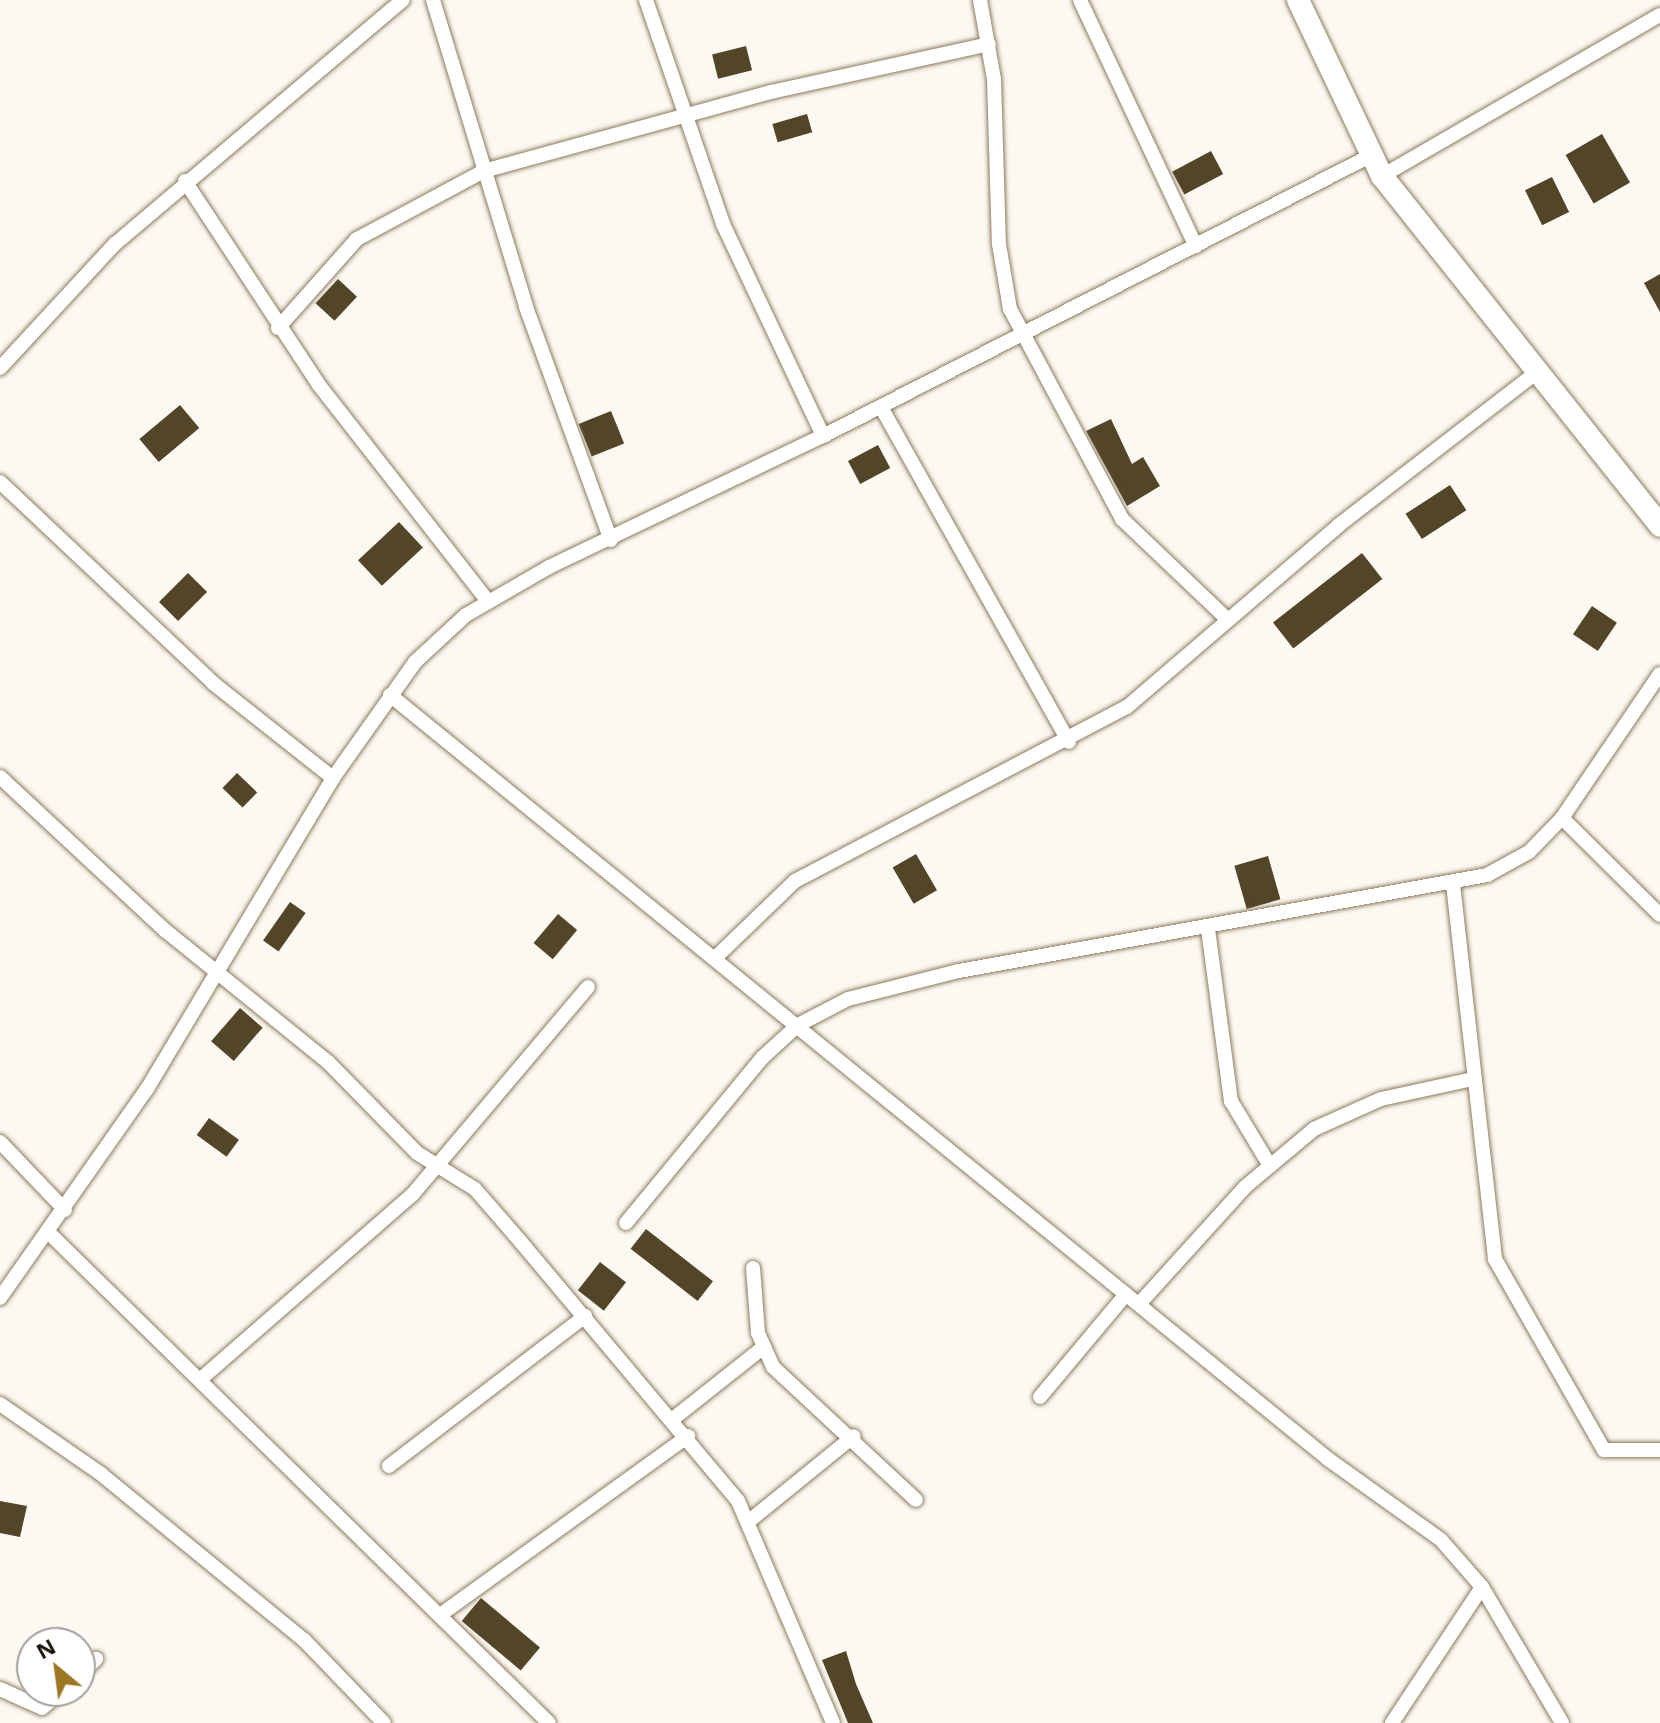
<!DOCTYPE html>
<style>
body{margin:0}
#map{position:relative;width:1660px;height:1723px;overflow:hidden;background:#fcf9f2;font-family:"Open Sans",sans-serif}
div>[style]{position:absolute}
.building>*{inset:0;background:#534528;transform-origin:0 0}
.roads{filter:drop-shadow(0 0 2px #8b7b5d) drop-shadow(0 0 2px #8b7b5d)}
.street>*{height:14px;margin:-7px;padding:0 7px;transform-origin:7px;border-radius:7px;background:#fff}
.secondary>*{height:22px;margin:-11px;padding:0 11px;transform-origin:11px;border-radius:11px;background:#fff}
span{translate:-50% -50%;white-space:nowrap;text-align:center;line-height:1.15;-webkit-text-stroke:8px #fff;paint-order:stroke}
.north{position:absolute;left:16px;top:1627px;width:80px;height:80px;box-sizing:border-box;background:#fff;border:2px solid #a4a19d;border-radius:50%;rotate:331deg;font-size:22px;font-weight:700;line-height:32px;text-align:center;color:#1b1509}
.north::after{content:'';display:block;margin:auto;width:28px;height:36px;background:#9c7723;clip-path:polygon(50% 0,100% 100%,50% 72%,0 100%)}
</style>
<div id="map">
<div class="building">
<i style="left:746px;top:46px;width:25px;height:35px;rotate:76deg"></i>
<i style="left:807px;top:114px;width:19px;height:36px;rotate:74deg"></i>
<i style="left:1602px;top:134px;width:56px;height:42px;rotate:60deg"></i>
<i style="left:1211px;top:151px;width:26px;height:44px;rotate:62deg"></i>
<i style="left:1552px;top:177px;width:39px;height:30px;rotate:64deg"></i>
<i style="clip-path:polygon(1660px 274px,1660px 312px,1644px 283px)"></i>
<i style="left:338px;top:279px;width:26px;height:33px;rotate:43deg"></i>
<i style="left:180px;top:405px;width:30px;height:53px;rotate:50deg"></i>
<i style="left:611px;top:411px;width:35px;height:35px;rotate:68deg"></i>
<i style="clip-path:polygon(1111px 419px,1132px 464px,1143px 457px,1160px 486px,1127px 506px,1086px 431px)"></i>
<i style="left:878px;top:445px;width:26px;height:34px;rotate:62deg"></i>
<i style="left:1450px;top:485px;width:30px;height:53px;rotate:57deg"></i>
<i style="left:399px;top:522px;width:35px;height:56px;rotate:47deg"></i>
<i style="left:1362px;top:553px;width:33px;height:113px;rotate:52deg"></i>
<i style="left:188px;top:573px;width:27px;height:41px;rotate:45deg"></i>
<i style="left:1592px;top:606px;width:30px;height:34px;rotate:34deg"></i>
<i style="left:237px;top:773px;width:28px;height:21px;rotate:44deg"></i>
<i style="left:916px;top:854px;width:42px;height:27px;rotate:60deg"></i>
<i style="left:1268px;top:856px;width:45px;height:35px;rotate:74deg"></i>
<i style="left:290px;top:902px;width:19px;height:47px;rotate:35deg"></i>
<i style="left:558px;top:914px;width:25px;height:38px;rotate:40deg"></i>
<i style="left:240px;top:1008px;width:30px;height:44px;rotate:41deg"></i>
<i style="left:209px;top:1118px;width:37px;height:21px;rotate:36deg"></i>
<i style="left:646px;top:1229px;width:85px;height:25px;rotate:38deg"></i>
<i style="left:600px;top:1262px;width:33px;height:36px;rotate:38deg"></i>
<i style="clip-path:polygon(0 1501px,27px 1506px,20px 1537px,0 1533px)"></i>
<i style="left:481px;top:1598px;width:77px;height:30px;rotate:40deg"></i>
<i style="clip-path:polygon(846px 1651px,856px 1684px,873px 1723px,848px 1723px,822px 1660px)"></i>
</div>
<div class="roads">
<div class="street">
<i style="left:433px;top:0;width:321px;rotate:73.1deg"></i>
<i style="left:526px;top:307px;width:248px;rotate:70deg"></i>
<i style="left:646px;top:0;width:237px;rotate:71deg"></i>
<i style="left:723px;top:224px;width:234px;rotate:64.7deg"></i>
<i style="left:980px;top:0;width:80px;rotate:80deg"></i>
<i style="left:994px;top:79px;width:165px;rotate:88.3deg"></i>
<i style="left:999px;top:244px;width:66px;rotate:80.4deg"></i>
<i style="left:1010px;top:309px;width:238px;rotate:61.9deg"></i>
<i style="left:1122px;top:519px;width:146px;rotate:43.6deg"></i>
<i style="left:1080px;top:0;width:272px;rotate:64.8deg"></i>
<i style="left:1382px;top:176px;width:321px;rotate:-30.1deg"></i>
<i style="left:185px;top:181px;width:244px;rotate:56.7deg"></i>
<i style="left:319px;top:385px;width:273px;rotate:52deg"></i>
<i style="left:278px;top:328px;width:119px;rotate:-48.4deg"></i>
<i style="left:357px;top:239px;width:144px;rotate:-28.2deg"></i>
<i style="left:484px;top:171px;width:298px;rotate:-15.4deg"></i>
<i style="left:771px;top:92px;width:223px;rotate:-12.4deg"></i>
<i style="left:0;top:368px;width:169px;rotate:-47.2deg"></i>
<i style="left:115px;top:244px;width:377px;rotate:-40.3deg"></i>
<i style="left:881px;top:407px;width:384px;rotate:60.7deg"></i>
<i style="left:0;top:482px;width:293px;rotate:43.3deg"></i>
<i style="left:213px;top:683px;width:153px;rotate:38.4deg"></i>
<i style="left:390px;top:695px;width:1210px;rotate:39.16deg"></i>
<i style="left:1328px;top:1459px;width:139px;rotate:35.6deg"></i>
<i style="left:1441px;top:1540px;width:62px;rotate:48.9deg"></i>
<i style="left:1482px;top:1587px;width:158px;rotate:59.5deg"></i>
<i style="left:0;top:777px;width:226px;rotate:42.9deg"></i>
<i style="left:166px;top:931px;width:208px;rotate:39deg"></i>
<i style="left:328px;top:1062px;width:127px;rotate:45.6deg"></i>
<i style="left:417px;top:1153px;width:68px;rotate:31.8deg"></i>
<i style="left:475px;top:1189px;width:69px;rotate:49.1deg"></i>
<i style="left:520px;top:1241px;width:339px;rotate:50deg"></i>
<i style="left:738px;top:1501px;width:241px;rotate:66.8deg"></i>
<i style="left:1562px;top:818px;width:138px;rotate:44.7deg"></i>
<i style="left:1453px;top:884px;width:377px;rotate:83.6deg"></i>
<i style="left:1495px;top:1259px;width:220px;rotate:60.3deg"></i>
<i style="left:1604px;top:1450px;width:56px"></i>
<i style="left:1208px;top:929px;width:174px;rotate:82.4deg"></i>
<i style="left:1231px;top:1101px;width:76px;rotate:59deg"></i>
<i style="left:715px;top:958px;width:111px;rotate:-43.9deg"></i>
<i style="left:795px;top:881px;width:375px;rotate:-27.7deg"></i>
<i style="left:1127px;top:707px;width:279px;rotate:-40.6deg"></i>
<i style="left:1339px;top:525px;width:250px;rotate:-37.7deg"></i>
<i style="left:0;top:1142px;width:94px;rotate:46.3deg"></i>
<i style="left:626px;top:1223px;width:214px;rotate:-50.5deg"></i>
<i style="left:762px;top:1058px;width:49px;rotate:-42.5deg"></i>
<i style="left:798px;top:1025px;width:56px;rotate:-27.5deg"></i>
<i style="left:848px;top:999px;width:114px;rotate:-14.2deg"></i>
<i style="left:959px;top:971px;width:537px;rotate:-10.3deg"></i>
<i style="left:1487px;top:875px;width:48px;rotate:-28.7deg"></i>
<i style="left:1529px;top:852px;width:47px;rotate:-45.9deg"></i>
<i style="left:1562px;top:818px;width:174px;rotate:-55.8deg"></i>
<i style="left:48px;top:1232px;width:701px;rotate:44.42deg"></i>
<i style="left:753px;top:1268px;width:65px;rotate:85.6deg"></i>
<i style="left:758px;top:1333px;width:37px;rotate:66deg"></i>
<i style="left:773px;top:1367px;width:195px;rotate:42.9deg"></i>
<i style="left:0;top:1298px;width:256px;rotate:-54.9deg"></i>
<i style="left:147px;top:1089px;width:362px;rotate:-59.1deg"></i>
<i style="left:333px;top:778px;width:142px;rotate:-54.7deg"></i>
<i style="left:415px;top:662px;width:69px;rotate:-42.7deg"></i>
<i style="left:466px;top:615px;width:96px;rotate:-30deg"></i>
<i style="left:549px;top:567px;width:304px;rotate:-25.6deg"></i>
<i style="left:823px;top:436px;width:614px;rotate:-27.11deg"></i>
<i style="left:1139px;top:1304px;width:158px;rotate:-47.8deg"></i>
<i style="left:1245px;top:1187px;width:90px;rotate:-40deg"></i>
<i style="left:1314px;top:1129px;width:73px;rotate:-24.1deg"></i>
<i style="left:1381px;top:1099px;width:94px;rotate:-12.3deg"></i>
<i style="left:202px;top:1378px;width:280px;rotate:-41.1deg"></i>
<i style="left:413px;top:1194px;width:271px;rotate:-49.8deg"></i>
<i style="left:1040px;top:1397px;width:134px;rotate:-50.1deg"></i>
<i style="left:0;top:1404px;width:123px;rotate:34.7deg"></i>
<i style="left:101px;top:1474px;width:262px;rotate:39.3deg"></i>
<i style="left:304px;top:1640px;width:115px;rotate:46.1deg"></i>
<i style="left:673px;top:1419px;width:116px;rotate:-38.4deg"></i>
<i style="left:389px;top:1466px;width:247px;rotate:-37.4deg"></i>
<i style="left:748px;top:1522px;width:136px;rotate:-39.1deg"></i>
<i style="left:440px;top:1615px;width:306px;rotate:-35.8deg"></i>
<i style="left:80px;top:1675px;width:23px;rotate:-45deg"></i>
<i style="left:0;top:1689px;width:46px;rotate:24.3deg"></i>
<i style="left:42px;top:1708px;width:26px;rotate:-40deg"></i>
<i style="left:1392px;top:1723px;width:163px;rotate:-56.5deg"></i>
</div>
<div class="secondary">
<i style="left:1298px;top:0;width:195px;rotate:64.5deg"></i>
<i style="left:1382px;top:176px;width:447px;rotate:51.5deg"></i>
</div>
</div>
<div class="north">N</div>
</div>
